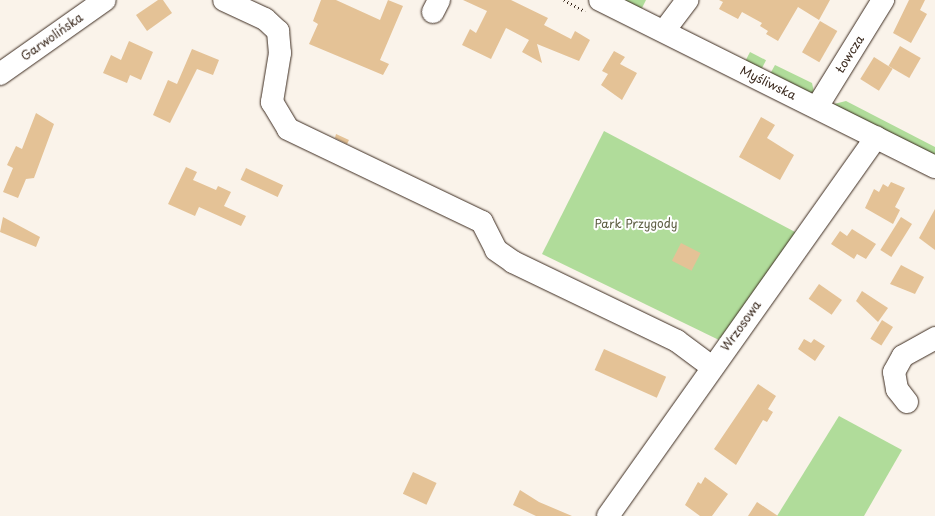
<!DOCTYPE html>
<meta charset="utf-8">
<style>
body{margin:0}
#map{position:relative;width:935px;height:516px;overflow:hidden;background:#faf3ea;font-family:"Playpen Sans",sans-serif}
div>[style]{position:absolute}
.green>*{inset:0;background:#b0dc9a;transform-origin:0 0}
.building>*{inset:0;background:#e4c296;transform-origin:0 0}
.path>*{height:2.5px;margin-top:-1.25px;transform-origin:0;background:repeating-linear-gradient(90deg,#3b2a1e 0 1px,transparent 0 4px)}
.roads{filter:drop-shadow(0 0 1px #3b2a1e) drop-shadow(0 0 1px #3b2a1e)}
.minor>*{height:22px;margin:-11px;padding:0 11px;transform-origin:11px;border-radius:11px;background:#fff}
.major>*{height:22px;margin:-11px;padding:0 11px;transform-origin:11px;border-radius:11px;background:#fff}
span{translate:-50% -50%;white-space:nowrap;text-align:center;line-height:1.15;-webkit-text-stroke:4px #fff;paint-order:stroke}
.street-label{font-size:12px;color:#3b2a1e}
.park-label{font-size:12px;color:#5e5f43}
</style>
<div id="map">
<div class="green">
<i style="clip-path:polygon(626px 0,646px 0,641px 10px,625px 3px)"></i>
<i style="left:750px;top:52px;width:18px;height:11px;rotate:27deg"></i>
<i style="clip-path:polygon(775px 65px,812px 83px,814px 92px,808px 94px,770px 74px)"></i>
<i style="clip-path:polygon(846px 101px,935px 147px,935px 159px,837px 109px,834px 104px)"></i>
<i style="clip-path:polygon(604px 131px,797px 233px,719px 340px,542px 254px)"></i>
<i style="clip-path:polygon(839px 416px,902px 450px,864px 516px,777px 516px)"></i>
</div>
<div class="building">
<i style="clip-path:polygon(158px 0,163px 0,172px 13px,147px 31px,136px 15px)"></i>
<i style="clip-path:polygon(321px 0,336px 0,380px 20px,388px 0,403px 6px,380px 60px,389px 64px,383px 75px,309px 44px,318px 24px,313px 21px)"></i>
<i style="clip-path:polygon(463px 0,511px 0,548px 18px,544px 25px,571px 39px,575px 31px,590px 40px,579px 61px,537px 44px,542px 63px,522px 52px,529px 40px,506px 28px,491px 59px,462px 45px,470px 29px,476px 33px,487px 11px)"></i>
<i style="clip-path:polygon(719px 0,830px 0,819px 20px,798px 7px,778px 41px,766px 34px,768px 31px,760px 26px,762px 23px,742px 12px,738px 19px,719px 9px,723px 2px)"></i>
<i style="clip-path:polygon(909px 0,925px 0,920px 10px,927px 14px,911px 43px,893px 33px)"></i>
<i style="left:820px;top:21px;width:20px;height:36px;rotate:30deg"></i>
<i style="clip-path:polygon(129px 41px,153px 52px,141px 80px,130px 75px,127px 83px,103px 73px,111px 55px,121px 60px)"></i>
<i style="left:900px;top:46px;width:24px;height:23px;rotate:30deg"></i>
<i style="clip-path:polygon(192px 49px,219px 60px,213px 75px,197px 69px,170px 123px,153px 115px,168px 80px,177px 84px)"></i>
<i style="clip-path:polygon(614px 51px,625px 57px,620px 64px,637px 73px,622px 100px,601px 85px,608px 74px,602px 71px)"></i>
<i style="left:874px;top:57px;width:22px;height:26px;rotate:32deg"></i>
<i style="clip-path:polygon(36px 113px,54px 124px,34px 178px,26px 179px,18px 198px,3px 192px,13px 168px,7px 165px,16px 146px,22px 149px)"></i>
<i style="clip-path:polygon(761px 117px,775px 125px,767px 138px,794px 155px,780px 180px,739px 157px)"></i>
<i style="clip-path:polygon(336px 134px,349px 140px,347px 144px,335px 138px)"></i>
<i style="clip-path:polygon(186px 167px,197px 172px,193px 180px,216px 190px,218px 186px,231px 192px,224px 206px,246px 216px,241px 226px,199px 207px,195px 216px,168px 204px)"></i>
<i style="left:246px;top:168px;width:41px;height:13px;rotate:25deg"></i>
<i style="clip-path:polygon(891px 182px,905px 188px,895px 207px,900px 210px,893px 224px,865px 208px,874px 189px,879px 192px,883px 184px,888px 187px)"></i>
<i style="clip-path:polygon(935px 209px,935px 250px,919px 238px)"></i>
<i style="clip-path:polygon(3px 217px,40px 237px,36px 247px,0 232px)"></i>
<i style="left:901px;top:217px;width:13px;height:39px;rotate:32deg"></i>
<i style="clip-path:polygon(852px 229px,876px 244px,866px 259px,857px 254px,854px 259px,831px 244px,840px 231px,847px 236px)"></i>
<i style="left:681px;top:243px;width:22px;height:20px;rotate:27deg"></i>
<i style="clip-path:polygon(901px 265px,924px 277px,915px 294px,890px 284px)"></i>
<i style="left:819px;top:284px;width:28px;height:18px;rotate:35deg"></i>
<i style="clip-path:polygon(862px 291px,888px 308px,878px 322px,856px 301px)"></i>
<i style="left:882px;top:320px;width:13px;height:22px;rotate:32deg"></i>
<i style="clip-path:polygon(804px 339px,811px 343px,814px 339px,825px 346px,815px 361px,798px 349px)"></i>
<i style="left:604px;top:349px;width:68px;height:23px;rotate:24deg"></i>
<i style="clip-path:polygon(758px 384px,776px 396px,768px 409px,773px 412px,767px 422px,763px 420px,736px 465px,714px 449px)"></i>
<i style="left:413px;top:472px;width:26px;height:24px;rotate:25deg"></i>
<i style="clip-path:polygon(705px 477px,728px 494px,712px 516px,700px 516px,685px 505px,698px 482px,701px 484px)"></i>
<i style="clip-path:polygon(520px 490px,539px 502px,572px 516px,536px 516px,513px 505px)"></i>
<i style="clip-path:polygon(757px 502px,778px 516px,748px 516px)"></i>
</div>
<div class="path">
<i style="left:564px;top:0;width:24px;rotate:28deg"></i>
</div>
<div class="roads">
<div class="minor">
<i style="left:224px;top:0;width:45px;rotate:24.9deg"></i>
<i style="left:265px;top:19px;width:18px;rotate:43deg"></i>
<i style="left:278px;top:31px;width:22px;rotate:85deg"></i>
<i style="left:280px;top:53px;width:50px;rotate:99.3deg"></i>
<i style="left:272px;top:102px;width:31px;rotate:59deg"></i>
<i style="left:288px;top:129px;width:215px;rotate:25.6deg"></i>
<i style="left:482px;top:222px;width:31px;rotate:63deg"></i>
<i style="left:496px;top:250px;width:21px;rotate:35deg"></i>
<i style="left:513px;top:262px;width:182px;rotate:25.7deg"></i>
<i style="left:677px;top:341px;width:44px;rotate:36.6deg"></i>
<i style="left:600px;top:0;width:374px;rotate:26.5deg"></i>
<i style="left:433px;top:12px;width:13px;rotate:-63deg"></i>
<i style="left:664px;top:31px;width:39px;rotate:-53deg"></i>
<i style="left:817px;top:107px;width:126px;rotate:-58.3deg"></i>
<i style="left:907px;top:402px;width:16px;rotate:-128deg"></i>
<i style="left:897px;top:389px;width:17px;rotate:-100deg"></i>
<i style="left:894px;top:372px;width:18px;rotate:-61deg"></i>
<i style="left:903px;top:356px;width:37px;rotate:-29deg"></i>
<i style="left:608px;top:516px;width:464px;rotate:-54.7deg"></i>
</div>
<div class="major">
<i style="left:0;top:74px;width:128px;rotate:-35.2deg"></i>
</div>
</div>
<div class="street-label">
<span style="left:52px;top:37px;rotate:-35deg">Garwolińska</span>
<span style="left:850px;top:54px;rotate:-58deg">Łowcza</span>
<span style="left:768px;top:83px;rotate:26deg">Myśliwska</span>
<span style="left:741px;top:326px;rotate:-54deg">Wrzosowa</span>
</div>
<div class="park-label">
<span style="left:636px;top:224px">Park Przygody</span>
</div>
</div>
